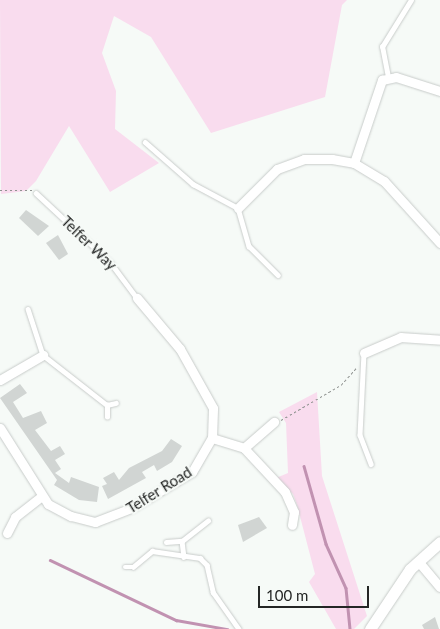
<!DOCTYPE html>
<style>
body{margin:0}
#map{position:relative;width:440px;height:629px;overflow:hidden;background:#f6faf7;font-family:Lato,sans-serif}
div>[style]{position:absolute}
.green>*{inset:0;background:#f9dcee}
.stream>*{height:2.5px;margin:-1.25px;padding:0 1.25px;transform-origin:1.25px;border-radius:1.25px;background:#c192b1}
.building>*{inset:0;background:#d1d5d3}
.path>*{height:1px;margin-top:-0.5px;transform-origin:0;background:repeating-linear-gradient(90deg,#909391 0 2.5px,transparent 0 5px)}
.roads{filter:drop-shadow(0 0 1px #c8ccca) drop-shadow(0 0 1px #c8ccca)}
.lane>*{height:4.5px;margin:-2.25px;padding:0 2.25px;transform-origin:2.25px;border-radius:2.25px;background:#fff}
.street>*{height:9px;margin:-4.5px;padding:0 4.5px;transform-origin:4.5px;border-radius:4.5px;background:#fff}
.secondary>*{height:11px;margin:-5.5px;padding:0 5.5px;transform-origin:5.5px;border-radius:5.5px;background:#fff}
span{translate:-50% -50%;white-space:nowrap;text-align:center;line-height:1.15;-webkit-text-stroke:4.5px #f6faf7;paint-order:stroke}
.street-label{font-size:15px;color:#242625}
.scale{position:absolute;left:258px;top:586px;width:111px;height:22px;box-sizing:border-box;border:2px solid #242625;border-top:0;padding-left:6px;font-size:15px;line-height:18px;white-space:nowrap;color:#242625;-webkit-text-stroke:4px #f6faf7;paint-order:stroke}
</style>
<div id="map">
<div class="green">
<i style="clip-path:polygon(0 0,347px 0,342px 5px,325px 97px,211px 133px,151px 37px,114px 16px,102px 53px,116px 91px,115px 129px,159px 163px,110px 192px,69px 126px,36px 181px,26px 191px,1px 194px)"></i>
<i style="clip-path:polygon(317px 392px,322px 476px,367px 616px,354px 629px,336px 629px,309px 582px,315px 574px,297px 505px,293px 494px,276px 478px,288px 473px,286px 423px,279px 412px)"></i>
</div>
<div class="stream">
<i style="left:304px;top:466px;width:81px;rotate:74.2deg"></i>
<i style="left:326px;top:544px;width:48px;rotate:65.6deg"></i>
<i style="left:346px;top:588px;width:41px;rotate:84.4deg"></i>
<i style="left:50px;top:560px;width:140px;rotate:25.5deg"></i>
<i style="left:176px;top:620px;width:52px;rotate:10deg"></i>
</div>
<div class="building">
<i style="clip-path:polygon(26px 210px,49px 226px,38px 236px,19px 218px)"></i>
<i style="clip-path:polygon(58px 235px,68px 254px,59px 260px,46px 243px)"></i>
<i style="clip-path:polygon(20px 384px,27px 393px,13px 402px,23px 418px,41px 411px,47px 423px,35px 430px,51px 451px,60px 446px,65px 454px,55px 460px,61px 469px,55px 473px,69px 483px,71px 477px,99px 487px,97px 502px,79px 500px,54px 485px,57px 480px,0 398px)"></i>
<i style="clip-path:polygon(171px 439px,182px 446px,172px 462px,157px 471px,154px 465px,142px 472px,146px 478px,108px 499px,102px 486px,107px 484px,103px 478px,114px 472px,119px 480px,129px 468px,162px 451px)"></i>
<i style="clip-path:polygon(259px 517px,267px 528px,243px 542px,238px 525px)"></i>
<i style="clip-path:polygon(435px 617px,439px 629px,424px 629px,422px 625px)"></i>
</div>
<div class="path">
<i style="left:0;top:190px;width:32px"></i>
<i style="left:281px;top:420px;width:69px;rotate:-30.3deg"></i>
<i style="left:341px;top:385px;width:24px;rotate:-48deg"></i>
</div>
<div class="roads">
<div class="lane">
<i style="left:388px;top:77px;width:31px;rotate:-101deg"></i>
<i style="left:382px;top:47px;width:55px;rotate:-58.3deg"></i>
<i style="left:145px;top:142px;width:64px;rotate:41.2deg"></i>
<i style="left:193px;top:184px;width:51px;rotate:28.1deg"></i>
<i style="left:238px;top:208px;width:40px;rotate:74deg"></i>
<i style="left:249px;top:246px;width:41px;rotate:45deg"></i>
<i style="left:36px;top:193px;width:103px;rotate:43deg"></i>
<i style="left:111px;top:263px;width:44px;rotate:53.4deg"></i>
<i style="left:28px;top:309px;width:48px;rotate:71.9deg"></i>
<i style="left:43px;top:355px;width:81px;rotate:38deg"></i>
<i style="left:107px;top:405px;width:9px;rotate:-13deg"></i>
<i style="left:364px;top:353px;width:82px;rotate:92.8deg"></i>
<i style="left:360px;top:435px;width:31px;rotate:69deg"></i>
<i style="left:107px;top:417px;width:12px;rotate:-90deg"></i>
<i style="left:182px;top:541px;width:16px;rotate:83deg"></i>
<i style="left:166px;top:542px;width:16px;rotate:-4deg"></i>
<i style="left:182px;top:541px;width:33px;rotate:-38deg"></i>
<i style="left:125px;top:567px;width:8px"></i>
<i style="left:133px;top:567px;width:25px;rotate:-40deg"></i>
<i style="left:152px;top:551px;width:49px;rotate:8.3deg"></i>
<i style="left:200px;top:558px;width:10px;rotate:45deg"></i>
<i style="left:207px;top:565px;width:28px;rotate:77deg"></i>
<i style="left:213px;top:592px;width:45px;rotate:54.9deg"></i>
</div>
<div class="street">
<i style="left:354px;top:163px;width:88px;rotate:-71.4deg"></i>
<i style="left:382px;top:80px;width:14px;rotate:-12deg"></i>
<i style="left:396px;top:77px;width:46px;rotate:17.7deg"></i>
<i style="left:238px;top:208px;width:55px;rotate:-45deg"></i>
<i style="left:277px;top:169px;width:29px;rotate:-20deg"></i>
<i style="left:304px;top:159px;width:28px"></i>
<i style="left:332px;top:159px;width:22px;rotate:10deg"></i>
<i style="left:354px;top:163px;width:35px;rotate:31deg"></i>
<i style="left:384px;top:181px;width:84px;rotate:47.9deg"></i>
<i style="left:364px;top:353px;width:40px;rotate:-23.4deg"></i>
<i style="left:401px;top:337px;width:39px;rotate:4deg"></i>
<i style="left:0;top:380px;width:50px;rotate:-30.2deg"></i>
<i style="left:0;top:428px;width:90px;rotate:57.7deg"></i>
<i style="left:48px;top:504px;width:26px;rotate:28deg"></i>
<i style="left:71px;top:516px;width:25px;rotate:14deg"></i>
<i style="left:95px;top:522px;width:40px;rotate:-21deg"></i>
<i style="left:132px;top:508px;width:70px;rotate:-31deg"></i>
<i style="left:192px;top:472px;width:39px;rotate:-60deg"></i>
<i style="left:212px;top:438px;width:30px;rotate:-88deg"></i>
<i style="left:213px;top:408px;width:68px;rotate:-119.2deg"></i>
<i style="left:180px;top:349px;width:67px;rotate:-130.1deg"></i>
<i style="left:212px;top:438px;width:34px;rotate:17deg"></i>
<i style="left:244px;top:448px;width:60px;rotate:47deg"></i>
<i style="left:285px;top:492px;width:22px;rotate:66deg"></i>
<i style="left:294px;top:512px;width:13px;rotate:99deg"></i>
<i style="left:244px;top:448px;width:40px;rotate:-41deg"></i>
<i style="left:7px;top:533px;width:18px;rotate:-63deg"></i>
<i style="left:15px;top:517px;width:34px;rotate:-38deg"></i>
<i style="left:418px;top:561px;width:34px;rotate:50deg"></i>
</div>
<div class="secondary">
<i style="left:370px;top:629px;width:72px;rotate:-56.3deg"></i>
<i style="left:410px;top:569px;width:40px;rotate:-42deg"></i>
</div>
</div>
<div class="street-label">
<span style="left:89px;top:243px;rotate:44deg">Telfer Way</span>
<span style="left:159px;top:490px;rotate:-32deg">Telfer Road</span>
</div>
<div class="scale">100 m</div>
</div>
